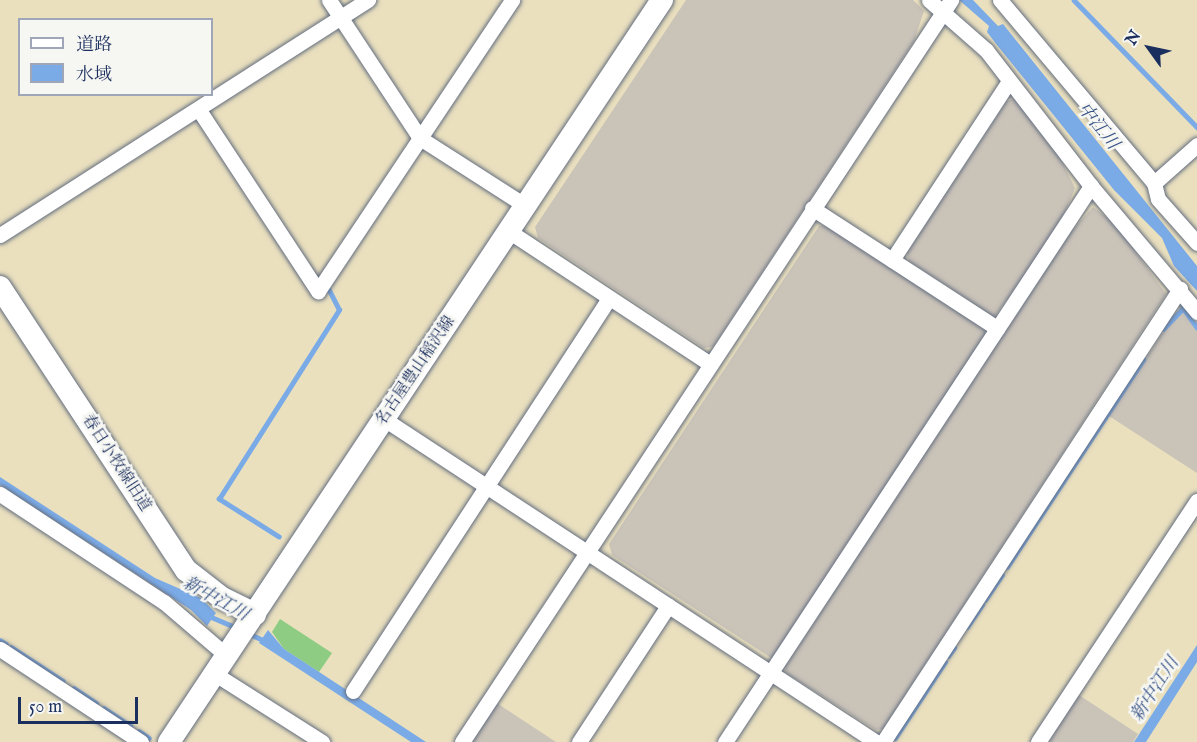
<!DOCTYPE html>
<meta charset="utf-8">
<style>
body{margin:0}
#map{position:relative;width:1197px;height:742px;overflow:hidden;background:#eae0be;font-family:"IM FELL English","Noto Serif JP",serif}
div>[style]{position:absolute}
.industrial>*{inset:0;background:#cac3b8}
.green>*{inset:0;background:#8dcc82}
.water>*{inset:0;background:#7babe6}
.stream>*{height:4.5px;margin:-2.25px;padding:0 2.25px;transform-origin:2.25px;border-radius:2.25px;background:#7babe6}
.roads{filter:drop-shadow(0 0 2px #636d80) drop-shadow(0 0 2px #636d80)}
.street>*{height:15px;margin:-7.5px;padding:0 7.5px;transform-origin:7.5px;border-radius:7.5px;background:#fff}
.secondary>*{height:22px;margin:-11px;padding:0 11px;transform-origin:11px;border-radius:11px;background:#fff}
span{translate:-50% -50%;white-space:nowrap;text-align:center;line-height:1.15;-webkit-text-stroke:5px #f6f6f2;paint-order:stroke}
.street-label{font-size:16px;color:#1b2f5e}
.water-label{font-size:18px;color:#385487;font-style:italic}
.legend{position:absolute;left:18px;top:18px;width:195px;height:78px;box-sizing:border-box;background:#f6f6f2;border:2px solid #9ea6b7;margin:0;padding:8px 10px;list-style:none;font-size:18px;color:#1b2f5e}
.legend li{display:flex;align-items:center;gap:12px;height:30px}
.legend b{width:30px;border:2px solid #9ea6b7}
.north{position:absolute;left:1119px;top:18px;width:60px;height:60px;-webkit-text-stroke:4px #f6f6f2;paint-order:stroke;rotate:303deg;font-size:16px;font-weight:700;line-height:24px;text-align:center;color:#1b2f5e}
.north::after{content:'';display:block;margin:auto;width:21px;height:27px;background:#1b2f5e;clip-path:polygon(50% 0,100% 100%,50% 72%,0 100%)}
.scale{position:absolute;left:18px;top:697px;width:120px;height:27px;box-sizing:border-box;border:3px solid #1b2f5e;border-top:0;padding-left:8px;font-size:18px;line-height:21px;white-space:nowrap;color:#1b2f5e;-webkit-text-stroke:4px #f6f6f2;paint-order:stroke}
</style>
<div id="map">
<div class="industrial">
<i style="clip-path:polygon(686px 0,913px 0,924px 11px,914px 41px,713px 347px,704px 348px,538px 238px,535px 227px)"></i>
<i style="clip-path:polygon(1014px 99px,1059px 156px,1075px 188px,1057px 231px,994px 317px,909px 261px,907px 253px,1007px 101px)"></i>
<i style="clip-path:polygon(1093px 207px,1115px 224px,1166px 294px,883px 729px,876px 730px,786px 673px,785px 667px,1071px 232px)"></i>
<i style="clip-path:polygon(830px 225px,984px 328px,986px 337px,773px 659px,612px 555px,609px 544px,819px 226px)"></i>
<i style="clip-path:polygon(1182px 312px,1197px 331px,1197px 473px,1109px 416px,1172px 319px)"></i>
<i style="clip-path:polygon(1079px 695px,1138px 734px,1133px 742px,1049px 742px)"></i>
<i style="clip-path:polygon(495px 702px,556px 742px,469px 742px)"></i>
</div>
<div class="green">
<i style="clip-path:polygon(280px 619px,332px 653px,319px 672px,284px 649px,272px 632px)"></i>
</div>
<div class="water">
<i style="clip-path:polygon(959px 0,973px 0,998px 26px,1003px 24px,1197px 266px,1197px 291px,1174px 266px,1162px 238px,1114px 190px,997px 45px,987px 32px,989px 26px)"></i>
<i style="clip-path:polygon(0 477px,155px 578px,201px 598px,216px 613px,207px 626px,191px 610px,0 485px)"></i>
<i style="clip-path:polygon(268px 630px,284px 649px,426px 742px,411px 742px,259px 643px)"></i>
<i style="clip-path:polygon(1197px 645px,1197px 662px,1146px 742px,1134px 742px)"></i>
</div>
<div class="stream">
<i style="left:1074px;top:0;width:177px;rotate:45.9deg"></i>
<i style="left:1163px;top:329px;width:29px;rotate:-46deg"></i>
<i style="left:1183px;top:308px;width:24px;rotate:54deg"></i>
<i style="left:279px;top:537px;width:71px;rotate:-147.7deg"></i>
<i style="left:219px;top:499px;width:224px;rotate:-57.6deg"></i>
<i style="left:339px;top:310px;width:22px;rotate:-117deg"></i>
<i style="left:1007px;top:567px;width:248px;rotate:-56.7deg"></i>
<i style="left:985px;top:600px;width:30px;rotate:-56deg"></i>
<i style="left:209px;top:616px;width:30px;rotate:23deg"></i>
<i style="left:967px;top:627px;width:27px;rotate:-56deg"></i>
<i style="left:250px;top:634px;width:19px;rotate:25deg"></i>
<i style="left:0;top:640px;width:7px;rotate:34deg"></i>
<i style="left:11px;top:647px;width:62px;rotate:33.2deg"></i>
<i style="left:948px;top:656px;width:10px;rotate:-53deg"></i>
<i style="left:74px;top:688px;width:27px;rotate:34deg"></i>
<i style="left:104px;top:708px;width:32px;rotate:34deg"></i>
<i style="left:139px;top:731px;width:12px;rotate:35deg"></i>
<i style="left:895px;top:738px;width:91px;rotate:-56.7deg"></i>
</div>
<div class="roads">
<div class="street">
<i style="left:329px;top:0;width:165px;rotate:56.6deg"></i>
<i style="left:420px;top:138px;width:126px;rotate:32.7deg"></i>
<i style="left:929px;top:0;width:76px;rotate:41.3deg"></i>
<i style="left:986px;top:50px;width:172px;rotate:52.3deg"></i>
<i style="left:1000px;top:0;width:239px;rotate:49.9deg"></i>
<i style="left:199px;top:110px;width:217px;rotate:56.7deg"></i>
<i style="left:318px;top:291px;width:350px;rotate:-56.3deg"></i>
<i style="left:1197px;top:145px;width:57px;rotate:138.5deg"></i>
<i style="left:1154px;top:183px;width:16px;rotate:76deg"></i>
<i style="left:1158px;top:199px;width:59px;rotate:48.4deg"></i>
<i style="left:812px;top:208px;width:221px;rotate:33deg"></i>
<i style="left:510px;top:232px;width:240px;rotate:33.4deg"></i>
<i style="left:0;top:235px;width:437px;rotate:-32.6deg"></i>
<i style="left:892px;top:260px;width:214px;rotate:-56.8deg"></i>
<i style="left:384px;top:419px;width:589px;rotate:33.29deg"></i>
<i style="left:0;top:494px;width:196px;rotate:33.4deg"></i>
<i style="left:164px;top:602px;width:83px;rotate:40.6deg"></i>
<i style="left:0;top:649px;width:169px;rotate:33.4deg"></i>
<i style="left:215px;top:674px;width:127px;rotate:32.4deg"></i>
<i style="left:353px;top:691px;width:469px;rotate:-56.9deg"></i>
<i style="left:462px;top:742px;width:889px;rotate:-56.61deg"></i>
<i style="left:579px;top:742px;width:163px;rotate:-56.8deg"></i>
<i style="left:725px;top:742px;width:666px;rotate:-56.64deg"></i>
<i style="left:1091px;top:186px;width:165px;rotate:49.9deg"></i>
<i style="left:883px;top:742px;width:542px;rotate:-56.75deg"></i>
<i style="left:1038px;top:742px;width:289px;rotate:-56.6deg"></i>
</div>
<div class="secondary">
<i style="left:0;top:287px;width:339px;rotate:56.7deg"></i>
<i style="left:186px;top:570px;width:46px;rotate:37.9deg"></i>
<i style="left:222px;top:598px;width:37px;rotate:26deg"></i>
<i style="left:169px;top:742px;width:891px;rotate:-56.4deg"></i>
</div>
</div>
<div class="street-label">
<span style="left:416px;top:371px;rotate:-56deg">名古屋豊山稲沢線</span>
<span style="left:116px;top:463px;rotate:57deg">春日小牧線旧道</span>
</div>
<div class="water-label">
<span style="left:1097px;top:127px;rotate:51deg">中江川</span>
<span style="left:215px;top:600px;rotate:29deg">新中江川</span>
<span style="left:1156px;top:690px;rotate:-57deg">新中江川</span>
</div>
<ul class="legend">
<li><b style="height:8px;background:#fff"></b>道路</li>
<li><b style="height:16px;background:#7babe6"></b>水域</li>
</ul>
<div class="north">N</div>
<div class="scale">50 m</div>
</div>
